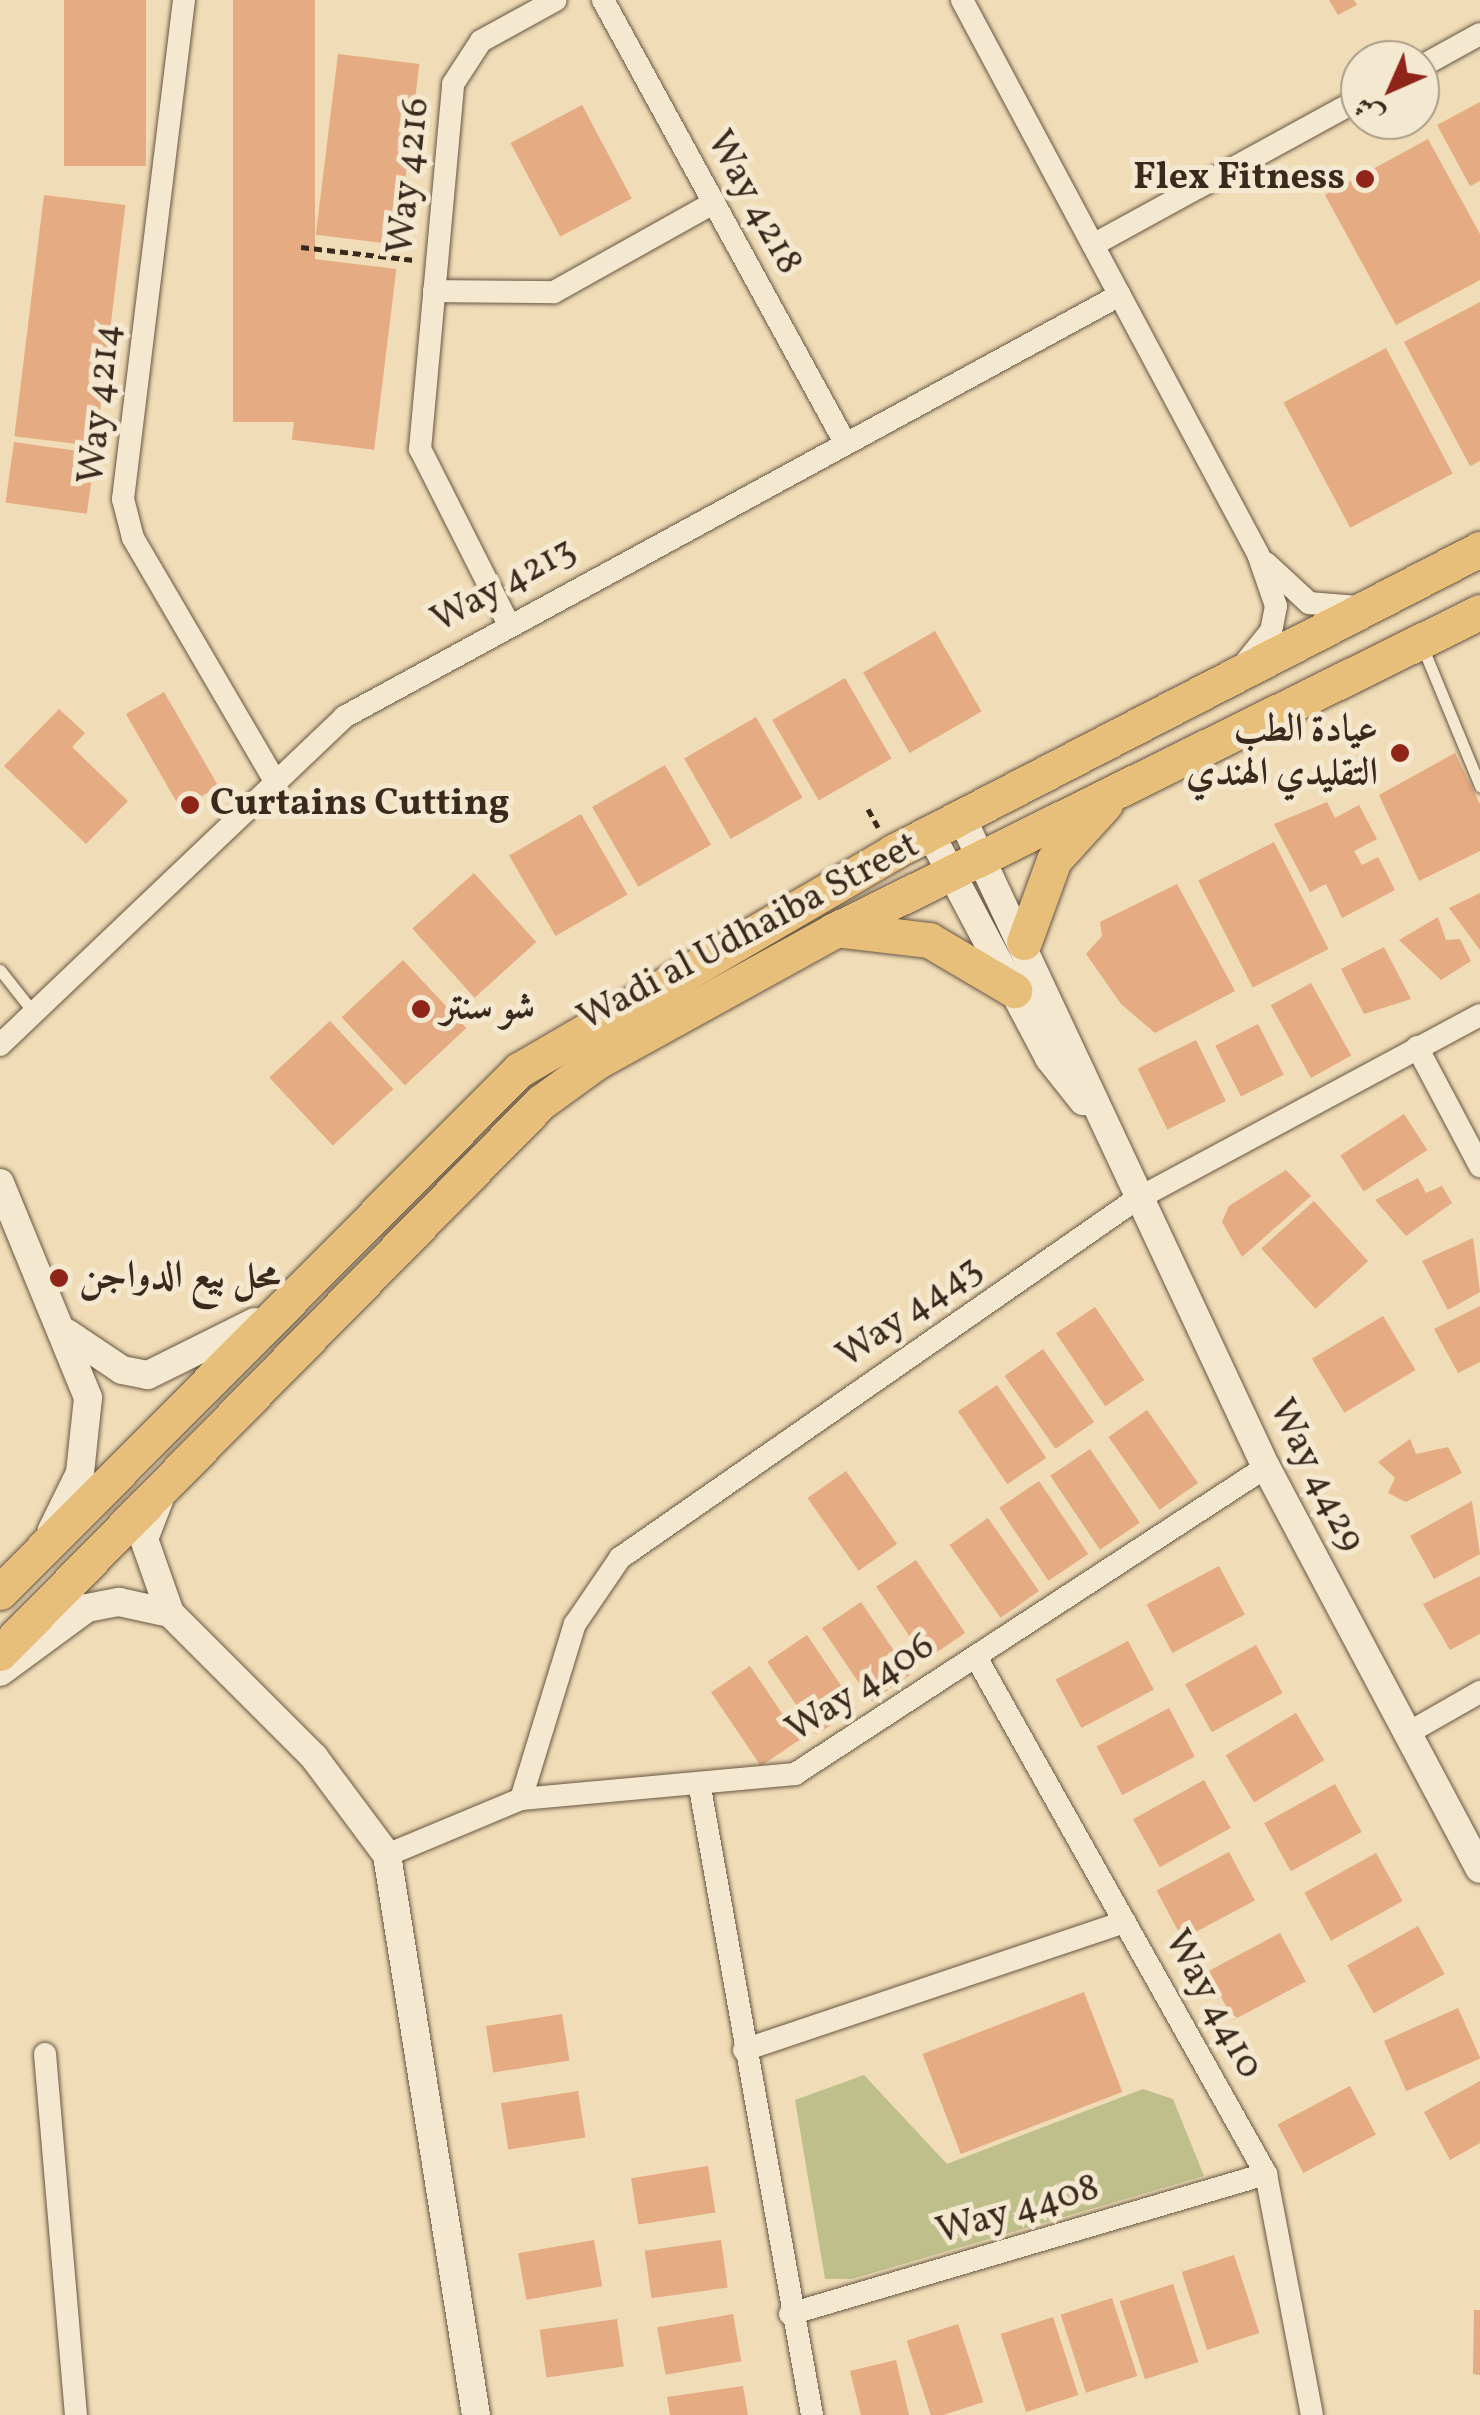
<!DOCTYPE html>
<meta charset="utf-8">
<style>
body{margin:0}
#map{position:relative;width:1480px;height:2415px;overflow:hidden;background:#f0dcb6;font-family:Vollkorn,Amiri,serif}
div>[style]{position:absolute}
.green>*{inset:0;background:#bebf8b}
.building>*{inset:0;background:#e5ab82;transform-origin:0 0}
.path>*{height:5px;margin-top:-2.5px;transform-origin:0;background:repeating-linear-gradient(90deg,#3a2a1e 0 8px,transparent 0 13px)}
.roads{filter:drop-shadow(0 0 2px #685644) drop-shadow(0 0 2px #685644)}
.service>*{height:11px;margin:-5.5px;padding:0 5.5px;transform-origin:5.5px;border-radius:5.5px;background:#f5e8d0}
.minor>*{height:22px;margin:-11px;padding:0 11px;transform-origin:11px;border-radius:11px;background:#f5e8d0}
.tertiary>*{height:28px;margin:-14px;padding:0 14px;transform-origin:14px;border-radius:14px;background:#f5e8d0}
.primary>*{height:35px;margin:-17.5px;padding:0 17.5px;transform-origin:17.5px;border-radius:17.5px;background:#e8be7b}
.dots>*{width:28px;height:28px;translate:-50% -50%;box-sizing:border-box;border:5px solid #f5e8d0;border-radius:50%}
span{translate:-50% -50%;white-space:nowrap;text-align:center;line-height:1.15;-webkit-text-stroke:10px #f5e8d0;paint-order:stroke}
.street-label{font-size:38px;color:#3a2a1e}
.poi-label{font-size:38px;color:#3a2a1e;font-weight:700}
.right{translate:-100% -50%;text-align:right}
.left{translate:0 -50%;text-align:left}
.north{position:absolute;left:1340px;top:40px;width:100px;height:100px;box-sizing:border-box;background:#f5e8d0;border:2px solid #aa9c89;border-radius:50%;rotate:225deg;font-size:28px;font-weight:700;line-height:40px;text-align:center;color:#3a2a1e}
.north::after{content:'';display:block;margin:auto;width:35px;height:45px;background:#8f2418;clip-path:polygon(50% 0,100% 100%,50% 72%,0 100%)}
</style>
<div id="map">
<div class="green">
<i style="clip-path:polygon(864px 2075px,947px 2164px,1143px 2089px,1173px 2099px,1204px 2176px,852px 2279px,825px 2279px,795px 2100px)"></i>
</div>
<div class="building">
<i style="left:64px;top:0;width:82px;height:166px"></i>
<i style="left:233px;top:0;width:82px;height:422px"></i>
<i style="clip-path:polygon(1329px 0,1354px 0,1357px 5px,1338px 15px)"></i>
<i style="left:338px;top:54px;width:82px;height:182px;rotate:7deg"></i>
<i style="clip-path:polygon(1480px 102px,1480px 181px,1470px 186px,1437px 125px)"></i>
<i style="left:582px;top:105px;width:106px;height:81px;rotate:62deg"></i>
<i style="clip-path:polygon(1428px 139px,1480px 234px,1480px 280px,1396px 325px,1325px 195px)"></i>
<i style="left:44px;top:195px;width:82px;height:243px;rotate:7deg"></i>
<i style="left:314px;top:259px;width:83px;height:182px;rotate:7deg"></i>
<i style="clip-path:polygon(1480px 302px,1480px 461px,1470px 466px,1404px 342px)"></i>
<i style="left:1386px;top:348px;width:142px;height:116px;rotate:62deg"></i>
<i style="left:14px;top:442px;width:82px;height:61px;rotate:8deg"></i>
<i style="left:935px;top:631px;width:93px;height:83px;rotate:60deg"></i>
<i style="left:845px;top:678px;width:93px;height:84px;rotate:60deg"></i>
<i style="left:164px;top:692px;width:109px;height:44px;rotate:60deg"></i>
<i style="clip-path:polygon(59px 709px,85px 733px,72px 747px,128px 801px,86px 844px,4px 766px)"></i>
<i style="left:756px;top:717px;width:93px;height:83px;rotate:60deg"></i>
<i style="clip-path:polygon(1455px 753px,1480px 804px,1480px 851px,1419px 881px,1379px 795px)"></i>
<i style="left:665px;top:765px;width:92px;height:84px;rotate:60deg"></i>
<i style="clip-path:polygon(1327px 802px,1335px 818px,1359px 805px,1377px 839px,1354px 851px,1362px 865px,1378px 857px,1395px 890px,1342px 918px,1326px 884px,1310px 892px,1274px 824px)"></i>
<i style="left:581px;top:814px;width:93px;height:83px;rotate:60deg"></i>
<i style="left:1274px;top:842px;width:120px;height:85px;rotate:63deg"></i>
<i style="left:474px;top:873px;width:93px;height:83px;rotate:48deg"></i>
<i style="clip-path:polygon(1177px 884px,1235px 991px,1155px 1033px,1121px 1004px,1086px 954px,1102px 936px,1100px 922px)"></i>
<i style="clip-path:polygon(1480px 893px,1480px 950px,1449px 908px)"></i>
<i style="clip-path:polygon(1438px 917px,1446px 940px,1460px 939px,1471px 961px,1441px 980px,1399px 940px)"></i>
<i style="clip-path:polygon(1384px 947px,1411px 999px,1364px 1014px,1341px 969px)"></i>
<i style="left:403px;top:960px;width:93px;height:84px;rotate:47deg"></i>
<i style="left:1311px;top:983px;width:83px;height:46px;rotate:61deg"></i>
<i style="left:330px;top:1021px;width:93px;height:83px;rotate:47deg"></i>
<i style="left:1258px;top:1024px;width:57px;height:48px;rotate:63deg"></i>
<i style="left:1196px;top:1040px;width:68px;height:65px;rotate:64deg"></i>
<i style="left:1404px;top:1114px;width:43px;height:76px;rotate:57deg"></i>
<i style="clip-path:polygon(1286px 1170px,1311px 1196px,1242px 1257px,1222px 1222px,1229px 1206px)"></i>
<i style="clip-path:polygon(1418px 1178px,1426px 1193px,1442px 1186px,1452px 1203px,1406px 1236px,1375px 1200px)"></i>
<i style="left:1314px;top:1201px;width:81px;height:71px;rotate:48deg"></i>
<i style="clip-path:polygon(1473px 1238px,1480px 1292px,1448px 1310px,1422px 1261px)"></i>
<i style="clip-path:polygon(1480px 1306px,1480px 1362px,1458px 1373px,1434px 1329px)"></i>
<i style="left:1095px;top:1307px;width:88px;height:47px;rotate:56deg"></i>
<i style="left:1383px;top:1316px;width:63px;height:83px;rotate:59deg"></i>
<i style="left:1043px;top:1349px;width:89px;height:47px;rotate:55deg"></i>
<i style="left:997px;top:1385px;width:88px;height:47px;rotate:56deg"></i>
<i style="left:1147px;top:1410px;width:89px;height:47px;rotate:55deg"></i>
<i style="clip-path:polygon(1410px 1439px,1416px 1454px,1448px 1447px,1462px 1473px,1406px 1502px,1388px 1493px,1395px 1478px,1378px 1462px)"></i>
<i style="left:1090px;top:1449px;width:89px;height:48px;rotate:56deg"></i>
<i style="left:846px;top:1471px;width:89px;height:47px;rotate:55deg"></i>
<i style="left:1039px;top:1481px;width:88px;height:48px;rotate:56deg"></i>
<i style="clip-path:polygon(1472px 1501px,1480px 1554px,1434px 1579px,1410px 1536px)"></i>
<i style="left:988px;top:1518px;width:89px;height:47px;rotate:55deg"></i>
<i style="left:916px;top:1560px;width:88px;height:48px;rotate:56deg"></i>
<i style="left:1219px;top:1566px;width:55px;height:82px;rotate:62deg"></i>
<i style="clip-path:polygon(1480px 1576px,1480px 1634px,1450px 1650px,1423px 1604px)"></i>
<i style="left:861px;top:1602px;width:88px;height:47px;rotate:56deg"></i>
<i style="left:807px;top:1635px;width:88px;height:48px;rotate:56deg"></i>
<i style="left:1128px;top:1641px;width:55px;height:82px;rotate:62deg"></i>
<i style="left:1256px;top:1645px;width:55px;height:81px;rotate:61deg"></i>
<i style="left:750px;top:1666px;width:89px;height:47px;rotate:56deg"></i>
<i style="left:1169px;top:1708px;width:55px;height:82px;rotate:62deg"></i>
<i style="left:1296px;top:1713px;width:55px;height:82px;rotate:59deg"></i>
<i style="left:1204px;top:1780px;width:55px;height:81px;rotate:61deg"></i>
<i style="left:1335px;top:1784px;width:55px;height:81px;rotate:61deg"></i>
<i style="left:1229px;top:1852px;width:55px;height:82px;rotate:62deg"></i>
<i style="left:1376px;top:1853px;width:55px;height:82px;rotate:61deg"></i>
<i style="left:1418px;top:1926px;width:55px;height:81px;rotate:61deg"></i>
<i style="left:1280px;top:1933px;width:55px;height:82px;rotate:62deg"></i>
<i style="left:1084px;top:1992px;width:107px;height:173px;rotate:69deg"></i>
<i style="left:1458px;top:2008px;width:55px;height:81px;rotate:66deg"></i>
<i style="left:562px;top:2014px;width:47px;height:77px;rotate:81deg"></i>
<i style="clip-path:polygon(1480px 2081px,1480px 2143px,1450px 2160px,1424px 2112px)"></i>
<i style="left:1350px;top:2086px;width:55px;height:82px;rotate:62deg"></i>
<i style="left:578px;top:2091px;width:47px;height:78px;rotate:81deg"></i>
<i style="left:708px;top:2166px;width:47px;height:78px;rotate:81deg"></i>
<i style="left:594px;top:2240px;width:47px;height:77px;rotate:80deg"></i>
<i style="left:721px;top:2240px;width:48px;height:77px;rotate:82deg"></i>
<i style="left:1234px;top:2255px;width:82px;height:55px;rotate:72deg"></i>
<i style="left:1173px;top:2284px;width:82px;height:56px;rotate:72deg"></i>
<i style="left:1112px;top:2298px;width:82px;height:54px;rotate:72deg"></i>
<i style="clip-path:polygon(1474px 2310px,1480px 2310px,1480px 2375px,1473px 2374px)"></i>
<i style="left:733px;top:2314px;width:48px;height:77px;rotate:80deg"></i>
<i style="left:1053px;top:2317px;width:82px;height:55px;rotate:72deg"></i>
<i style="left:617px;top:2319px;width:48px;height:78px;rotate:82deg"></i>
<i style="left:958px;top:2324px;width:82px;height:54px;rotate:72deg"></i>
<i style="clip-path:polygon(896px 2360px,909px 2415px,861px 2415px,850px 2371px)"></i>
<i style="clip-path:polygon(743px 2386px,748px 2415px,670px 2415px,667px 2397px)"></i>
</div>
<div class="path">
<i style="left:301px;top:247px;width:114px;rotate:6.6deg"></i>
<i style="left:868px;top:809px;width:21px;rotate:61deg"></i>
</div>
<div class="roads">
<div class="service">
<i style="left:1422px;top:646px;width:152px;rotate:67.5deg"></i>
<i style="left:0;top:970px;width:53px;rotate:51.8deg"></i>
</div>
<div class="minor">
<i style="left:184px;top:0;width:503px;rotate:96.97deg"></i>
<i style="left:123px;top:499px;width:40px;rotate:75.6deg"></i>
<i style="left:133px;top:538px;width:279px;rotate:59.7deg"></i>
<i style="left:603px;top:0;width:500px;rotate:61.33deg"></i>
<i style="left:962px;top:0;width:628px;rotate:61.88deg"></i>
<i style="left:1258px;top:554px;width:55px;rotate:70.9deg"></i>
<i style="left:1276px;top:606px;width:25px;rotate:101deg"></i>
<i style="left:1271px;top:631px;width:40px;rotate:129deg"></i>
<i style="left:1420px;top:67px;width:68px;rotate:-28.8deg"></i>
<i style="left:1093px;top:245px;width:304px;rotate:-28.7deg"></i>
<i style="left:434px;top:291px;width:120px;rotate:0.5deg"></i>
<i style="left:554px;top:292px;width:182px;rotate:-29.2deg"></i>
<i style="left:1266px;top:563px;width:59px;rotate:42.9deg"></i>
<i style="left:1309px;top:603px;width:48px;rotate:4.8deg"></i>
<i style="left:508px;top:623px;width:195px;rotate:-116.8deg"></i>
<i style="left:420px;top:449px;width:366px;rotate:-84.8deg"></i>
<i style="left:453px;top:84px;width:51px;rotate:-56.9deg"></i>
<i style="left:481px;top:41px;width:85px;rotate:-28.7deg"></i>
<i style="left:0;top:1045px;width:475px;rotate:-43.6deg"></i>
<i style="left:344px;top:717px;width:883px;rotate:-28.54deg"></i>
<i style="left:1417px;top:1047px;width:135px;rotate:62.1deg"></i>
<i style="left:976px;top:1657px;width:593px;rotate:60.71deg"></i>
<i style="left:1266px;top:2174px;width:245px;rotate:79.2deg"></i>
<i style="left:1408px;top:1733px;width:83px;rotate:-29.7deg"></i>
<i style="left:700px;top:1788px;width:637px;rotate:79.87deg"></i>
<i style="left:521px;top:1799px;width:183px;rotate:-72.9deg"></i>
<i style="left:575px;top:1624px;width:80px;rotate:-55.7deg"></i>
<i style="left:620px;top:1558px;width:627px;rotate:-34.8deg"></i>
<i style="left:1135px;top:1200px;width:391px;rotate:-28.2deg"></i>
<i style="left:387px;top:1855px;width:145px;rotate:-22.7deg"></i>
<i style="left:521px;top:1799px;width:275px;rotate:-5.2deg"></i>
<i style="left:795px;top:1774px;width:562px;rotate:-33.1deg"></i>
<i style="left:744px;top:2050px;width:402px;rotate:-18.6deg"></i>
<i style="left:45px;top:2054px;width:362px;rotate:85.1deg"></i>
<i style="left:790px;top:2314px;width:496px;rotate:-16.4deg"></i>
</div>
<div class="tertiary">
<i style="left:961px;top:816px;width:719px;rotate:64.9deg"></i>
<i style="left:1266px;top:1467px;width:455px;rotate:62deg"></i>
<i style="left:930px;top:833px;width:255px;rotate:62.1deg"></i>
<i style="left:1049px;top:1058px;width:55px;rotate:51.7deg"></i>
<i style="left:0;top:1183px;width:232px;rotate:67.7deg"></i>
<i style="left:88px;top:1398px;width:75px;rotate:96.1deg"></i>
<i style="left:80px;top:1473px;width:64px;rotate:116.2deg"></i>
<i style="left:67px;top:1333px;width:66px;rotate:33.9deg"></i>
<i style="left:122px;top:1370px;width:26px;rotate:11deg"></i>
<i style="left:148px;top:1375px;width:119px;rotate:-26.4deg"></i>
<i style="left:161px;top:1495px;width:47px;rotate:111.1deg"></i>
<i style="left:144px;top:1539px;width:78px;rotate:70.6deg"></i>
<i style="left:170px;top:1613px;width:204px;rotate:45deg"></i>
<i style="left:314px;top:1757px;width:122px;rotate:53.3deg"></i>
<i style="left:387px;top:1855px;width:567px;rotate:80.97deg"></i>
<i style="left:0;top:1672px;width:108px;rotate:-36.3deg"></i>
<i style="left:87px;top:1608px;width:33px;rotate:-11deg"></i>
<i style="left:119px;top:1602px;width:52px;rotate:12.2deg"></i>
</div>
<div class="primary">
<i style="left:844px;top:930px;width:86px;rotate:6.7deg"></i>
<i style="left:929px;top:940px;width:99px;rotate:30.5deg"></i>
<i style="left:1024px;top:942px;width:87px;rotate:-69.9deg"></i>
<i style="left:1054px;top:860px;width:76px;rotate:-47.7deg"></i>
<i style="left:0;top:1592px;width:736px;rotate:-45.17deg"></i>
<i style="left:519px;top:1070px;width:433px;rotate:-30.2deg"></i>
<i style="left:893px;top:852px;width:661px;rotate:-27.3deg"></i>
<i style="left:0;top:1653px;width:772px;rotate:-45.52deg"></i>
<i style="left:541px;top:1102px;width:68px;rotate:-36deg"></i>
<i style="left:596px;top:1062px;width:271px;rotate:-28.9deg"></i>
<i style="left:833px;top:931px;width:721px;rotate:-26.25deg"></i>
</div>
</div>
<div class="dots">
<i style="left:1365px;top:179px;background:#8f2418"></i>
<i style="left:1400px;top:753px;background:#8f2418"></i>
<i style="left:190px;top:805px;background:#8f2418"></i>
<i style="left:421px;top:1009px;background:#8f2418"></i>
<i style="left:59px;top:1278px;background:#8f2418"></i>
</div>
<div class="street-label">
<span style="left:410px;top:176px;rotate:-84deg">Way 4216</span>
<span style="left:753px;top:203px;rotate:61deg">Way 4218</span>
<span style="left:101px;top:404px;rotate:-84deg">Way 4214</span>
<span style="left:504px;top:586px;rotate:-29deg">Way 4213</span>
<span style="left:749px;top:933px;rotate:-28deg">Wadi al Udhaiba Street</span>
<span style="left:910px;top:1313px;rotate:-35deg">Way 4443</span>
<span style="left:1315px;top:1476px;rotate:63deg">Way 4429</span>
<span style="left:861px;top:1689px;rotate:-33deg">Way 4406</span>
<span style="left:1212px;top:2005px;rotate:61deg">Way 4410</span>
<span style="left:1018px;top:2211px;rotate:-16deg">Way 4408</span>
</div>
<div class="poi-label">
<span class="right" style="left:1345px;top:179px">Flex Fitness</span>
<span class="right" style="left:1378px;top:753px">عيادة الطب<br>التقليدي الهندي</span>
<span class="left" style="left:210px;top:805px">Curtains Cutting</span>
<span class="left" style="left:441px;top:1009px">شو سنتر</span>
<span class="left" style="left:79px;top:1278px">محل بيع الدواجن</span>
</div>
<div class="north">ش</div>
</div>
